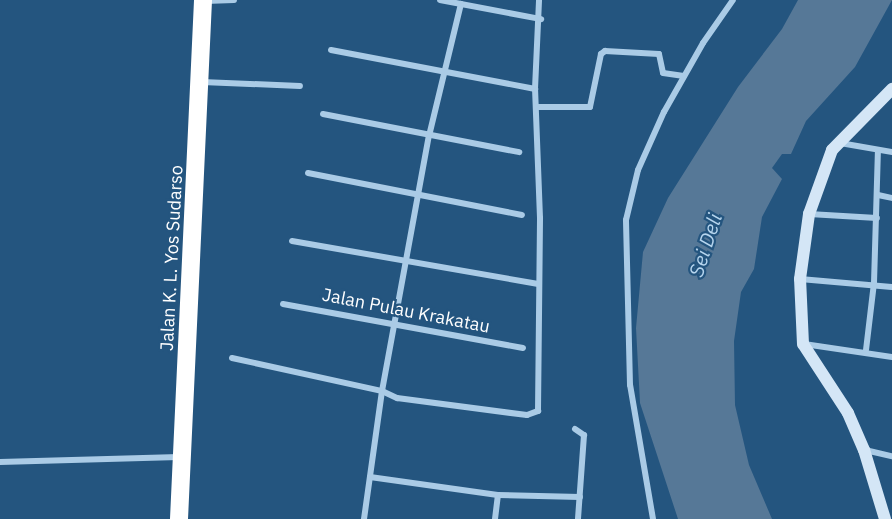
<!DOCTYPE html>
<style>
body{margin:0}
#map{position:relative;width:892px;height:519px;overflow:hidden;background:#24557f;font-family:"IBM Plex Sans",sans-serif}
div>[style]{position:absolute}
.water>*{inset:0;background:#567897}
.street>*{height:6px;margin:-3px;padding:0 3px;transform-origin:3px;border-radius:3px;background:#aacbe6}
.secondary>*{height:12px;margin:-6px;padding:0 6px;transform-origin:6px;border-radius:6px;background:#d4e6f6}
.highway>*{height:18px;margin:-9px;padding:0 9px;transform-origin:9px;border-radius:9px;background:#fff}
span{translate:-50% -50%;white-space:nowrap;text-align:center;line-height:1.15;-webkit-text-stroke:4.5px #24557f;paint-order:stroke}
.street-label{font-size:18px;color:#fff}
.water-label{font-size:20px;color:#b6d5ee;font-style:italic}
</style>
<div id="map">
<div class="water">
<i style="clip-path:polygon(798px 0,892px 0,855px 67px,806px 121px,791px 154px,782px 154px,772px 168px,782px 179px,762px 217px,754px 269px,741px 292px,734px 341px,735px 405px,749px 465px,772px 519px,678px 519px,640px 403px,636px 328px,643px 252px,668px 198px,738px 87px,782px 29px)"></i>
</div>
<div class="street">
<i style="left:440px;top:0;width:103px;rotate:10.7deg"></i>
<i style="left:205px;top:1px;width:29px;rotate:-2deg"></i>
<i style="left:331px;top:50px;width:208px;rotate:10.8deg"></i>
<i style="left:202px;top:82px;width:98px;rotate:2.3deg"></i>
<i style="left:537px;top:107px;width:53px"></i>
<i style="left:590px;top:107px;width:54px;rotate:-78.3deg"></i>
<i style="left:601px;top:54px;width:5px;rotate:-37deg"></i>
<i style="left:605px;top:51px;width:54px;rotate:3.2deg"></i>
<i style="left:659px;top:54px;width:19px;rotate:78deg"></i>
<i style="left:663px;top:73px;width:21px;rotate:8deg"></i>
<i style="left:323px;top:114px;width:200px;rotate:11deg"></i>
<i style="left:840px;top:143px;width:53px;rotate:9.8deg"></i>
<i style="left:308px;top:173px;width:218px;rotate:11.1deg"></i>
<i style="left:878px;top:195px;width:14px;rotate:12deg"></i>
<i style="left:809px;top:214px;width:68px;rotate:3.4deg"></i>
<i style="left:292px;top:241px;width:250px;rotate:9.9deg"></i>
<i style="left:800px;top:279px;width:92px;rotate:5deg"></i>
<i style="left:283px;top:304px;width:244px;rotate:10.4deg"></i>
<i style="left:804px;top:344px;width:89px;rotate:8.4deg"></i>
<i style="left:866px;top:350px;width:67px;rotate:-83.2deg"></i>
<i style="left:874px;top:283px;width:133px;rotate:-88.3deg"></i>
<i style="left:232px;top:358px;width:154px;rotate:12.4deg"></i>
<i style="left:382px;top:391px;width:17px;rotate:25deg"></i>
<i style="left:397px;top:398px;width:131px;rotate:7.5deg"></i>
<i style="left:527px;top:415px;width:12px;rotate:-20deg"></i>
<i style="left:538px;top:411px;width:193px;rotate:-89.4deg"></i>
<i style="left:540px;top:218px;width:129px;rotate:-92.2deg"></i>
<i style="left:535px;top:89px;width:89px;rotate:-87.4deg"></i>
<i style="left:575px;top:429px;width:11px;rotate:34deg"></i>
<i style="left:584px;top:435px;width:84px;rotate:94.1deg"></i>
<i style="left:865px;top:450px;width:28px;rotate:13deg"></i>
<i style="left:0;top:462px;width:179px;rotate:-1.6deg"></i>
<i style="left:370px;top:477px;width:129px;rotate:8deg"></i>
<i style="left:498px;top:495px;width:82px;rotate:1.4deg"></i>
<i style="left:364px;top:519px;width:129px;rotate:-82deg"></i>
<i style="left:382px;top:391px;width:259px;rotate:-79.6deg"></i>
<i style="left:429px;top:136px;width:136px;rotate:-76.4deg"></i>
<i style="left:495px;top:519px;width:24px;rotate:-83deg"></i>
<i style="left:653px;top:519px;width:136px;rotate:-99.7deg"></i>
<i style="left:630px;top:385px;width:165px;rotate:-91.4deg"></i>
<i style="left:626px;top:220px;width:51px;rotate:-76.5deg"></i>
<i style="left:638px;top:170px;width:64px;rotate:-65.9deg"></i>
<i style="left:664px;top:112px;width:79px;rotate:-60.5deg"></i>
<i style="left:703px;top:43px;width:52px;rotate:-55.1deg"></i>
</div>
<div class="secondary">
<i style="left:885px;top:519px;width:72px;rotate:-106.9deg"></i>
<i style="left:864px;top:450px;width:40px;rotate:-113.4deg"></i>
<i style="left:848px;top:413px;width:82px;rotate:-123.1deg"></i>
<i style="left:803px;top:344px;width:65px;rotate:-92.6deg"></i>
<i style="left:800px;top:279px;width:66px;rotate:-82.1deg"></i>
<i style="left:809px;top:214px;width:68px;rotate:-70.2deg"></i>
<i style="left:832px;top:150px;width:86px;rotate:-45.5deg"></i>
</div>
<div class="highway">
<i style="left:179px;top:519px;width:520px;rotate:-87.35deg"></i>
</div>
<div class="street-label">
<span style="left:172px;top:258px;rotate:-87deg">Jalan K. L. Yos Sudarso</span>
<span style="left:406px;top:311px;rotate:11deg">Jalan Pulau Krakatau</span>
</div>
<div class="water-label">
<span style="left:705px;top:245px;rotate:-72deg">Sei Deli</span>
</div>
</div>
